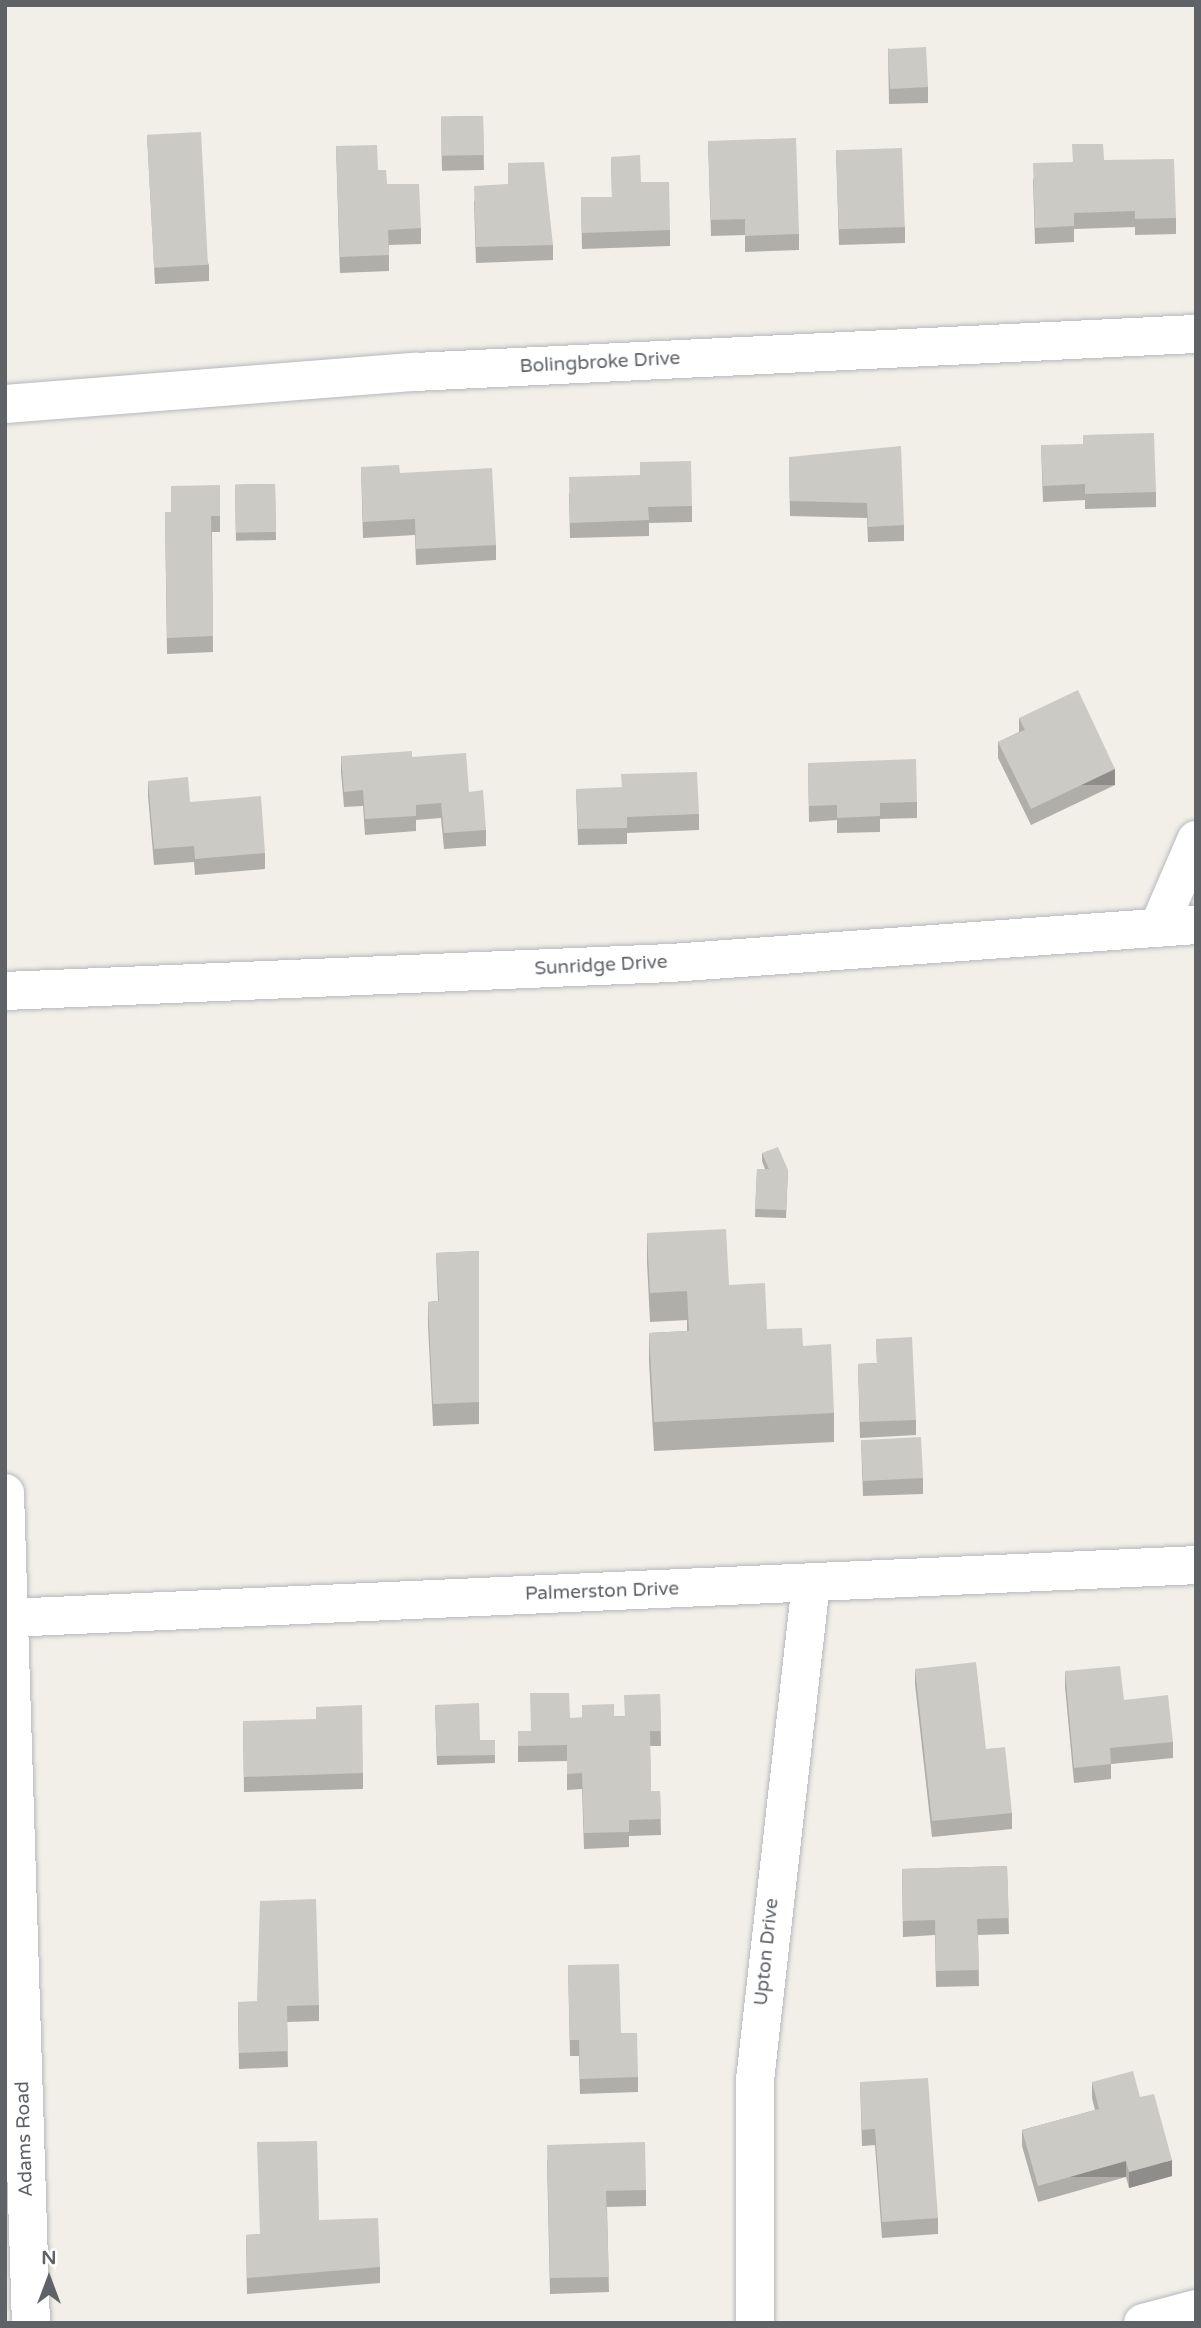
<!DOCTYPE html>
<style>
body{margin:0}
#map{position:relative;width:1201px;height:2328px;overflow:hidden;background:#f1efe8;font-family:"Varela Round",sans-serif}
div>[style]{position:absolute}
.roads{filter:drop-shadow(0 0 2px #b5b8bc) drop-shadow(0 0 2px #b5b8bc)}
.minor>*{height:38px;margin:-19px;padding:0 19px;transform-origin:19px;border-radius:19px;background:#fff}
.wall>*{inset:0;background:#afaea9;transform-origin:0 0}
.shaded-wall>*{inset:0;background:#8f8d8a;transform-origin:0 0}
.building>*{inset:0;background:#cccac5;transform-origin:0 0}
span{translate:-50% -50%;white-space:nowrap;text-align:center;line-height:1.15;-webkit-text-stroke:5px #fff;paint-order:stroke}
.street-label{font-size:19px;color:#5f6368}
.frame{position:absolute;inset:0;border:7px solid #5f6368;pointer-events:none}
.north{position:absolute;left:14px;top:2244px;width:70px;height:70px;-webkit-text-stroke:5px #fff;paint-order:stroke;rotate:0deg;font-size:19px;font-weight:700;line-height:28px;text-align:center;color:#5f6368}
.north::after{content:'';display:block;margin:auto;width:24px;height:32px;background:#5f6368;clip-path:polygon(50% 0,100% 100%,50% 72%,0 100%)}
</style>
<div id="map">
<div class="roads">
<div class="minor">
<i style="left:5px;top:404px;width:411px;rotate:-4.5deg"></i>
<i style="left:415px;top:372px;width:782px;rotate:-2.79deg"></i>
<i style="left:1158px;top:928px;width:96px;rotate:-66.6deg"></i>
<i style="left:5px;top:991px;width:667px;rotate:-2.41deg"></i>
<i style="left:671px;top:963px;width:526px;rotate:-4.14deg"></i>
<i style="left:5px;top:1493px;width:830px;rotate:88.21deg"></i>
<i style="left:8px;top:1618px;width:1189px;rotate:-2.55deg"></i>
<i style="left:755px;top:2323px;width:243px;rotate:-90deg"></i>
<i style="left:755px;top:2080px;width:500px;rotate:-83.57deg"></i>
<i style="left:1143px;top:2323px;width:55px;rotate:-14.8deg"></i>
</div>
</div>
<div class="wall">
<i style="clip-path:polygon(888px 48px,928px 87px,928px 103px,889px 104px)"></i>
<i style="left:483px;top:116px;width:54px;height:42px;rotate:89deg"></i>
<i style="clip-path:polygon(147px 135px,209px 265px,209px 281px,155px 284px)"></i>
<i style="clip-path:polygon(708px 141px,799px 234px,799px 250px,745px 252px,745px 235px,711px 236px)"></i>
<i style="clip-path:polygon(336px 146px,378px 170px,387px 184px,421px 228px,421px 244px,389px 245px,389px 271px,340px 273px)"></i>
<i style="clip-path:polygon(836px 150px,905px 227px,905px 243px,839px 245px)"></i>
<i style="clip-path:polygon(611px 157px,641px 182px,670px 230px,670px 246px,582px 249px,581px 197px,612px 197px)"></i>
<i style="clip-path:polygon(1104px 160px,1176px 218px,1176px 234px,1135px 235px,1135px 227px,1074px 229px,1074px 242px,1035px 244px,1033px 179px)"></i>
<i style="clip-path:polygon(508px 184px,553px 245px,553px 260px,476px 263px,474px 201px)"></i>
<i style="clip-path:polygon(1041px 445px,1156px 492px,1156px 507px,1085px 509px,1085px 500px,1043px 502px)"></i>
<i style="clip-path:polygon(789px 457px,904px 525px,904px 541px,868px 542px,867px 518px,790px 516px)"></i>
<i style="clip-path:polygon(361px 467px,400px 473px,496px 545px,496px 560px,416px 565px,415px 535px,363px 538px)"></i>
<i style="left:275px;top:484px;width:56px;height:40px;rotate:89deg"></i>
<i style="clip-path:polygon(220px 485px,220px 532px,212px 532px,213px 652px,167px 654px,165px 512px,171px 512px)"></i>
<i style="clip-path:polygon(569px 493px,692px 506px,692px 522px,649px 523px,649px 536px,570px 538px)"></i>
<i style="clip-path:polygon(1019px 718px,1115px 785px,1031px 825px,998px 758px,998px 742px,1019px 732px)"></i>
<i style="clip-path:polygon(341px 756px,469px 792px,486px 830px,486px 846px,444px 849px,441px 818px,416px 820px,416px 831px,365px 835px,363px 806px,344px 807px,341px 772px)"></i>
<i style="clip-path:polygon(808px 763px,917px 802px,917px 818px,880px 819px,880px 832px,837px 833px,837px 820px,809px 822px)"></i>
<i style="clip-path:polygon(148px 781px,190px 802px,265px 853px,265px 869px,195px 875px,194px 862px,154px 865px,148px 796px)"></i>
<i style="clip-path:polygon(576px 789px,699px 814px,699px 830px,627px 833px,627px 844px,578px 845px)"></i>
<i style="clip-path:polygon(762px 1153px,788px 1170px,786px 1218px,755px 1217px,757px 1169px,765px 1169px,762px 1161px)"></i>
<i style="clip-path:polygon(647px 1233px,729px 1285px,767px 1329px,803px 1346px,834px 1413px,834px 1442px,654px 1451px,649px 1362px,649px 1333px,687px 1331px,687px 1320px,650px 1322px,647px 1262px)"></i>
<i style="clip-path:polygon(479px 1251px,479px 1424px,433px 1426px,428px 1325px,428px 1302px,438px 1301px,436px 1253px)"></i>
<i style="clip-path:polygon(876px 1339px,916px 1420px,916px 1435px,860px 1438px,858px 1364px,877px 1363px)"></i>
<i style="clip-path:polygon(861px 1440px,923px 1478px,923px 1494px,863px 1496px)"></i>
<i style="clip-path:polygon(915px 1669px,1012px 1813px,1012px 1829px,932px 1837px,915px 1684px)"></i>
<i style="clip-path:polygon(1065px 1671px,1124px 1700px,1173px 1742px,1173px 1758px,1111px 1764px,1111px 1779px,1074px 1783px,1065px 1687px)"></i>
<i style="clip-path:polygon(660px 1694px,661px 1746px,650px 1746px,651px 1791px,660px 1791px,661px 1835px,629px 1836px,629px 1847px,584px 1849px,582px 1789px,567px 1790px,567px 1761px,518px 1762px,518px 1731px,531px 1731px,570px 1718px,625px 1716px)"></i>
<i style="clip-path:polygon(435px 1705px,480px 1740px,495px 1740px,495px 1763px,437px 1765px)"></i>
<i style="clip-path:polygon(243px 1721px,363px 1773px,363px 1789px,244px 1792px)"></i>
<i style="clip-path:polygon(1007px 1866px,1009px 1934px,978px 1935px,979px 1986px,936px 1987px,935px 1935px,903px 1937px,902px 1869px)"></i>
<i style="clip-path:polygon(568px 1965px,621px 2033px,638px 2077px,638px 2092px,580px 2094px,579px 2056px,570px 2056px)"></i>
<i style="clip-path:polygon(238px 2002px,319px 2005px,319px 2021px,287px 2022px,288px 2067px,239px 2069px)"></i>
<i style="clip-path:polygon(860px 2082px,938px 2218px,938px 2234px,882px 2238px,875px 2145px,862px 2146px)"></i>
<i style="clip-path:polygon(1092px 2082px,1140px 2097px,1172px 2176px,1129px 2188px,1126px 2177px,1038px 2202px,1022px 2146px,1022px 2130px,1095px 2110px,1092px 2098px)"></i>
<i style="clip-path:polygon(547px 2160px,646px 2190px,646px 2206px,607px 2207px,609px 2292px,550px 2294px)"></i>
<i style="clip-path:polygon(319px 2220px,380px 2267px,380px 2283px,247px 2294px,246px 2235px,259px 2234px)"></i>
</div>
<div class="shaded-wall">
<i style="left:1115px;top:769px;width:16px;height:93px;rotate:90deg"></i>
<i style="clip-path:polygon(1172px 2160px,1172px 2176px,1129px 2188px,1129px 2172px)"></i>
<i style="left:1126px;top:2161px;width:16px;height:91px;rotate:90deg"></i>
</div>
<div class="building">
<i style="left:926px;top:47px;width:40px;height:38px;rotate:87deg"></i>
<i style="left:483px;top:116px;width:39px;height:42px;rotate:89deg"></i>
<i style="left:201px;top:132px;width:133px;height:54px;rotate:87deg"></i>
<i style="clip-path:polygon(796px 138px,799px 234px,745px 236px,745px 219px,711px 220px,708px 141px)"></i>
<i style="clip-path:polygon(1072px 144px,1103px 144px,1104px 160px,1174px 159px,1176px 218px,1135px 219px,1135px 211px,1074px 213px,1074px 226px,1035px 228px,1033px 163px,1073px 162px)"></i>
<i style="clip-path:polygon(377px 145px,378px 170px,386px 170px,387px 184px,419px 184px,421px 228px,388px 230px,389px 255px,340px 257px,336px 146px)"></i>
<i style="left:902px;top:148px;width:79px;height:66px;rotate:88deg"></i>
<i style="clip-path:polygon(640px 155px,641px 182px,669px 182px,670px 230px,582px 233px,581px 197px,612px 197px,611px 157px)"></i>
<i style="clip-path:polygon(544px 162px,553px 245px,476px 247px,474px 186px,508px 184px,508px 163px)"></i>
<i style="clip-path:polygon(1154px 433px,1156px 492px,1085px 494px,1085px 484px,1043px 486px,1041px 445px,1083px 444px,1083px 435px)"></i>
<i style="clip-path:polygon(901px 446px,904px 525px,868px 527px,867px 503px,790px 501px,789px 457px)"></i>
<i style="clip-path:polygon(691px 461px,692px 506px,648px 507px,649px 520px,570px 523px,569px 477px,640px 475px,640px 462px)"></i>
<i style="clip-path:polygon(399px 465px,400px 473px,492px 468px,496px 545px,416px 549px,415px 519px,363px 522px,361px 467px)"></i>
<i style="left:275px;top:484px;width:48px;height:40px;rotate:89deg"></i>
<i style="clip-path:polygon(220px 485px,220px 516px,211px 516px,213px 636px,167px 638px,165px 512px,171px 512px,171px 486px)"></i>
<i style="clip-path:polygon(1078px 690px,1115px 769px,1031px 809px,998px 742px,1025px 730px,1019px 718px)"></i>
<i style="clip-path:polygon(412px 751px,412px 757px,466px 753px,469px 792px,483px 790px,486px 830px,444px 833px,441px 803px,416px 805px,416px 816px,365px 819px,363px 790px,344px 792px,341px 756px)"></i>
<i style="clip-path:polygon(916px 759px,917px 802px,880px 803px,880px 816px,837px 818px,837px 805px,809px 806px,808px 763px)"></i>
<i style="clip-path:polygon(697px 772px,699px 814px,627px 817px,627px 828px,578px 829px,576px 789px,622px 787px,621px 774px)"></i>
<i style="clip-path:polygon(188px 777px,190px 802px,261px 796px,265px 853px,195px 859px,194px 846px,154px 849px,148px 781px)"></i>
<i style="clip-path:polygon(778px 1147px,788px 1170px,786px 1210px,755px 1209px,757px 1169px,769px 1169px,762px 1153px)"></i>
<i style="clip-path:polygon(726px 1229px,729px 1285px,765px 1283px,767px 1329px,802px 1328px,803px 1346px,831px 1344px,834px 1413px,654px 1422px,649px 1333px,689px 1331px,687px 1291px,650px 1293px,647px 1233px)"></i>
<i style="clip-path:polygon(479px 1251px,479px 1402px,433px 1404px,428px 1302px,439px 1301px,436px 1253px)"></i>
<i style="clip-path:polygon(912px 1337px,916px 1420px,860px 1422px,858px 1364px,877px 1363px,876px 1339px)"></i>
<i style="left:921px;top:1437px;width:41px;height:60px;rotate:87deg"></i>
<i style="clip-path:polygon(976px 1662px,986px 1749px,1005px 1747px,1012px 1813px,932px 1821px,915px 1669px)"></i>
<i style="clip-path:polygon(1120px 1666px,1124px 1700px,1168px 1695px,1173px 1742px,1110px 1748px,1111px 1764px,1074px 1768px,1065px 1671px)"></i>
<i style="clip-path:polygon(530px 1693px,569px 1693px,570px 1718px,582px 1718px,582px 1705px,614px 1704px,614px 1717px,625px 1716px,624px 1695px,660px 1694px,661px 1731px,650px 1731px,651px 1791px,660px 1791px,661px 1819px,629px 1820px,629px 1832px,584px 1833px,582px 1773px,567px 1774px,567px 1745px,518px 1746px,518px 1731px,531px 1731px)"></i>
<i style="clip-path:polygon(479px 1703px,480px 1740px,495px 1740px,495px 1755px,437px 1756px,435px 1705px)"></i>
<i style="clip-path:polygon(362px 1705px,363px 1773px,244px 1777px,243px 1721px,316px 1719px,316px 1707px)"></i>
<i style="clip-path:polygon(1007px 1866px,1009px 1918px,977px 1919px,979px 1970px,936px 1971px,935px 1920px,903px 1921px,902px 1869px)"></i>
<i style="clip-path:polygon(316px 1899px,319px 2005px,287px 2006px,288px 2051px,239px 2053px,238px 2002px,257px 2001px,260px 1901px)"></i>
<i style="clip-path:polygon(619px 1964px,621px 2033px,637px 2033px,638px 2077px,580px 2079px,579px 2040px,570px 2040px,568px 1965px)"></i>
<i style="clip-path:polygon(1133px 2071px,1140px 2097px,1154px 2094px,1172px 2160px,1129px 2172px,1126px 2161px,1038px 2186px,1022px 2130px,1099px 2109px,1092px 2082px)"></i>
<i style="clip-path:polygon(928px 2078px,938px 2218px,882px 2222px,875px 2129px,862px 2130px,860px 2082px)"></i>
<i style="clip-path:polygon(317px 2141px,319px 2220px,378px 2218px,380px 2267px,247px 2278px,246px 2235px,260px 2234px,257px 2142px)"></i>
<i style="clip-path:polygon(645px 2142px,646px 2190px,606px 2191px,609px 2277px,550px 2278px,547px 2145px)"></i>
</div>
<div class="street-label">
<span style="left:600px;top:363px;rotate:-3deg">Bolingbroke Drive</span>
<span style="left:601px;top:966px;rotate:-3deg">Sunridge Drive</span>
<span style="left:602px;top:1592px;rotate:-2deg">Palmerston Drive</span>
<span style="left:767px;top:1952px;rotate:-84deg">Upton Drive</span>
<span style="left:25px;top:2139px;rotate:-92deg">Adams Road</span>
</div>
<div class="frame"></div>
<div class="north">N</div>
</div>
